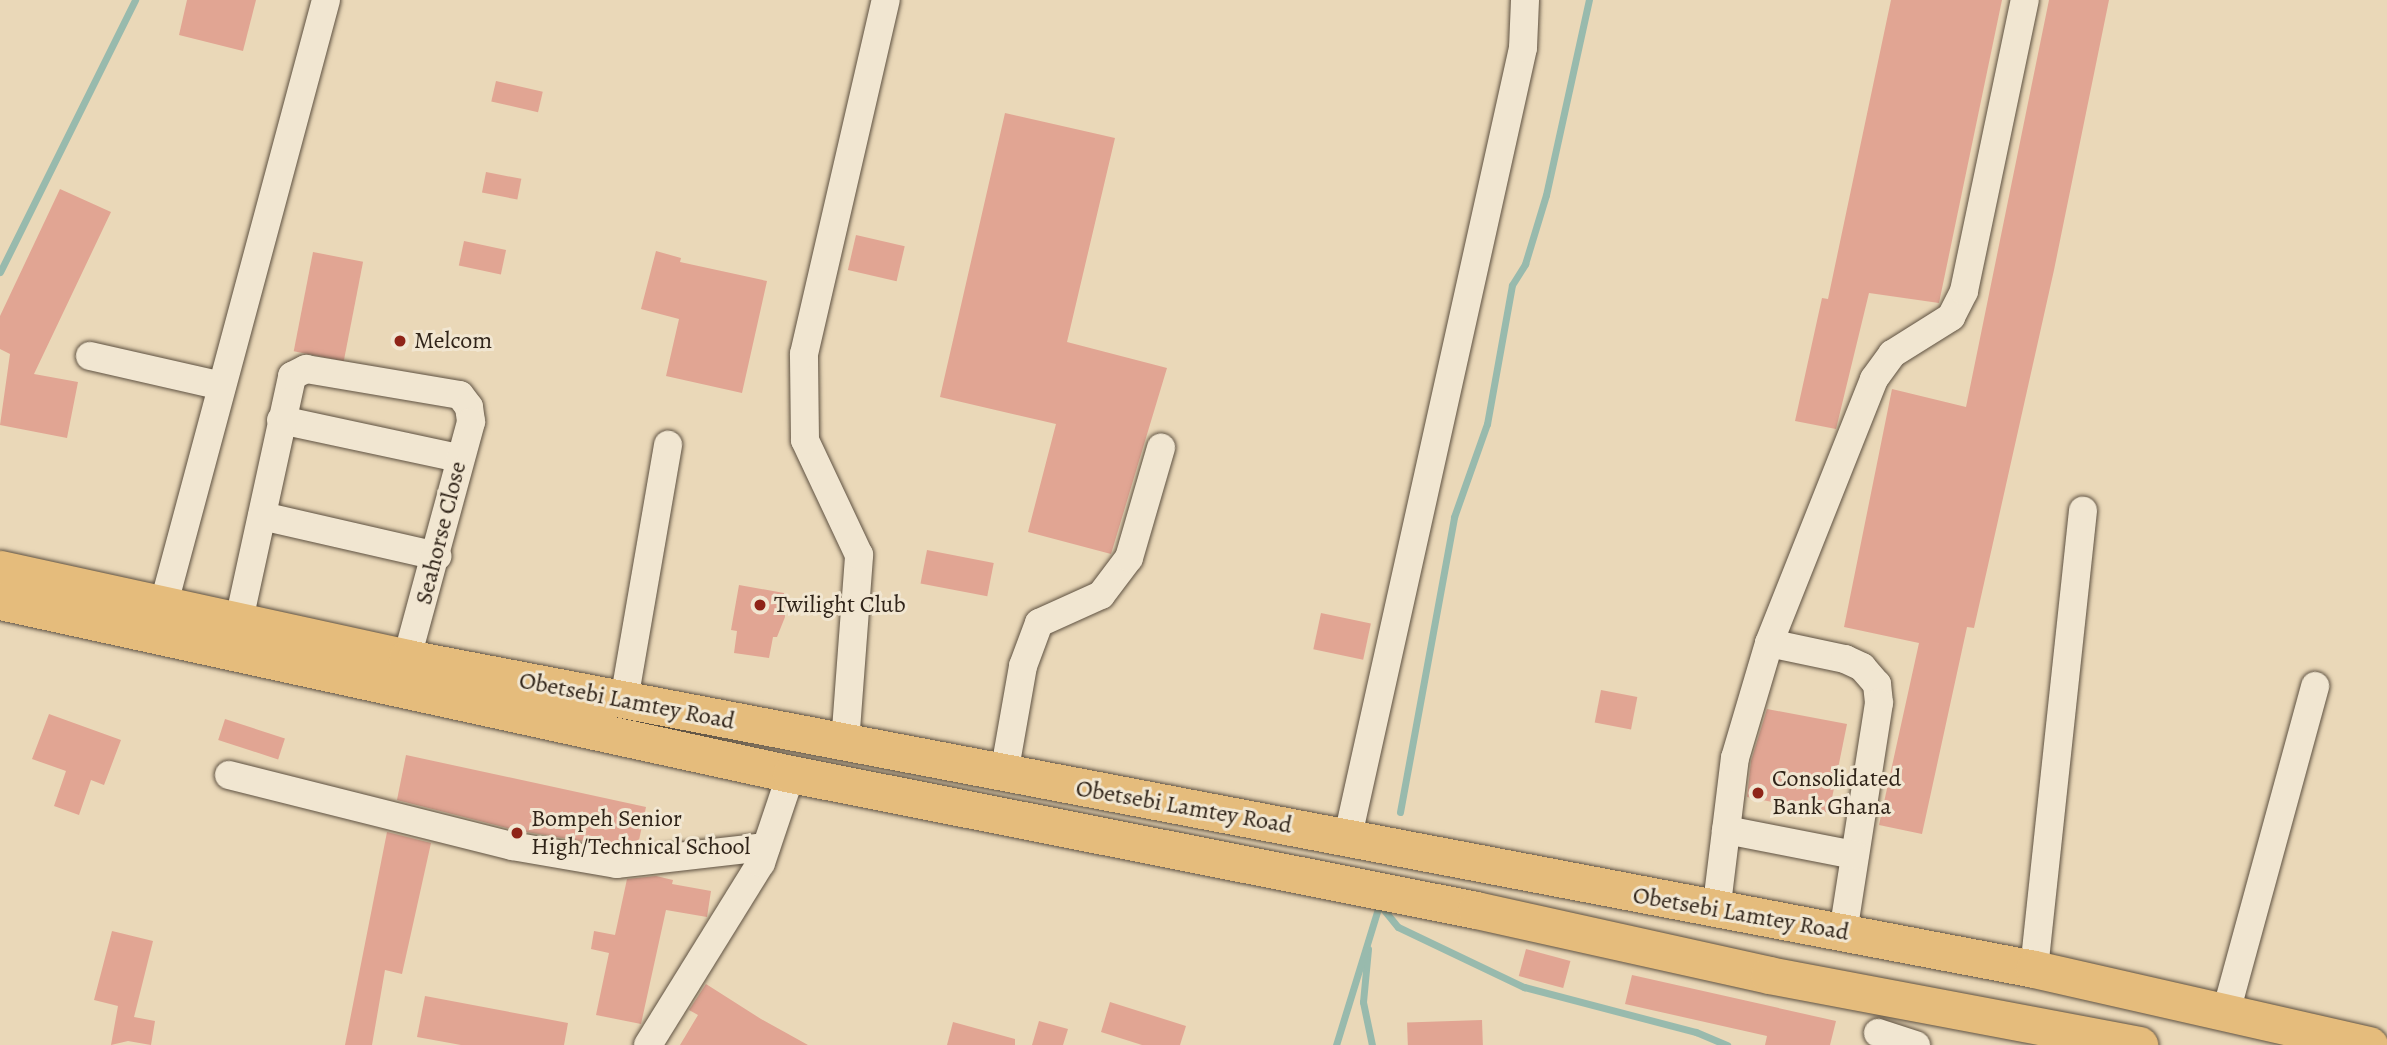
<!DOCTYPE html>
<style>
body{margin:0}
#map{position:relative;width:2387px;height:1045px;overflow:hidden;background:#ead8b8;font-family:Alegreya,serif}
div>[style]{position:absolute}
.stream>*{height:7px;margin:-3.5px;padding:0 3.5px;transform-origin:3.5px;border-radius:3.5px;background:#98baad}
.building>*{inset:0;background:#e1a593;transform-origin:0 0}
.roads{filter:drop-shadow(0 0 2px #5e5141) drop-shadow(0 0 2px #5e5141)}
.minor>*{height:28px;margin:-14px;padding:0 14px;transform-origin:14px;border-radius:14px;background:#f1e6d1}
.major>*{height:37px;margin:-18.5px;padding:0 18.5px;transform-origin:18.5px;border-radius:18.5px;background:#e5bc7c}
.dots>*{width:19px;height:19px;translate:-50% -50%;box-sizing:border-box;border:4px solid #f1e6d1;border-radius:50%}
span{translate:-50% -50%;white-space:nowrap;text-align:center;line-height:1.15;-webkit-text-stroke:6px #f1e6d1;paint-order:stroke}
.poi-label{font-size:24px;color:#302419}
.left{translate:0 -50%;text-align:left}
.street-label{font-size:24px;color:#302419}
</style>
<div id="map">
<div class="stream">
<i style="left:0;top:272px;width:304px;rotate:-63.6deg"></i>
<i style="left:1400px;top:812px;width:300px;rotate:-79.6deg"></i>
<i style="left:1454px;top:517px;width:99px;rotate:-70.5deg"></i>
<i style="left:1487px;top:424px;width:141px;rotate:-79.8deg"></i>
<i style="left:1512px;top:285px;width:25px;rotate:-58deg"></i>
<i style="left:1525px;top:264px;width:72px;rotate:-73.1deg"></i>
<i style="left:1546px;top:195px;width:200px;rotate:-77.6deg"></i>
<i style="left:1380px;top:905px;width:28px;rotate:51deg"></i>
<i style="left:1398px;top:927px;width:140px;rotate:25.5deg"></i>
<i style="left:1524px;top:987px;width:178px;rotate:14.7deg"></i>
<i style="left:1696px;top:1032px;width:34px;rotate:23deg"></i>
<i style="left:1368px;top:949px;width:53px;rotate:95.4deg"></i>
<i style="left:1363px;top:1002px;width:44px;rotate:78.2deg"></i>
<i style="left:1336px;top:1045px;width:146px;rotate:-72.9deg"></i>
</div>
<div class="building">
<i style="clip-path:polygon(187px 0,256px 0,243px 51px,179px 35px)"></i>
<i style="clip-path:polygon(1891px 0,2002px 0,1939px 303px,1869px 293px,1836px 429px,1795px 421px,1822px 298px,1828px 299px)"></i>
<i style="clip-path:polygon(2049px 0,2109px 0,2054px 270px,1974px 628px,1967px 627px,1922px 834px,1879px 825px,1919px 643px,1844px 627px,1892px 389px,1966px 407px)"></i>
<i style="left:496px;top:81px;width:48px;height:21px;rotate:13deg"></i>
<i style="clip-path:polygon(1005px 113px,1115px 138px,1067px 342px,1167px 368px,1111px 554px,1028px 532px,1056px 424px,940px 397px)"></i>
<i style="left:486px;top:172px;width:36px;height:21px;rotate:11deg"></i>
<i style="clip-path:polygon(60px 189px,111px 212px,34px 374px,78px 382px,67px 438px,0 425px,10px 354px,0 349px,0 316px)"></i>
<i style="left:856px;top:235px;width:50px;height:36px;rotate:13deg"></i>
<i style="left:464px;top:241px;width:43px;height:25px;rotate:12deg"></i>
<i style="clip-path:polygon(656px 251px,681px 258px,680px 262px,767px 281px,742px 393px,666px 376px,679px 319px,641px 309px)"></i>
<i style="left:313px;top:252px;width:51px;height:101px;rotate:11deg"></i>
<i style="left:927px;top:550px;width:68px;height:34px;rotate:11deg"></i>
<i style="clip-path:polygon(739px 585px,784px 593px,785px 617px,777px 637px,773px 637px,769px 658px,734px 653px,737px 631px,731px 630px)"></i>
<i style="left:1321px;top:613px;width:51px;height:37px;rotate:12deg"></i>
<i style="left:1601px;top:690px;width:37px;height:33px;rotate:11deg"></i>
<i style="clip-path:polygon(1767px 709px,1847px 724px,1829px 813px,1747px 797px,1751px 761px)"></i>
<i style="clip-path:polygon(49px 714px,121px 740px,104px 785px,91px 780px,79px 815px,54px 806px,66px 771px,32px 759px)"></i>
<i style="left:225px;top:719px;width:63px;height:22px;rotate:18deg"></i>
<i style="clip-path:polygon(406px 755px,646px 807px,638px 845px,616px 847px,515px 830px,397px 800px)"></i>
<i style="clip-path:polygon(387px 832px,431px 843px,402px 974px,385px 970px,372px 1045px,345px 1045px)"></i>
<i style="clip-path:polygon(656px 876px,673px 880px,672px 884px,711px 891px,707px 917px,666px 910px,641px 1024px,596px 1015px,609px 953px,591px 949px,594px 931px,615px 935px,627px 879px)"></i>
<i style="clip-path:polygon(112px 931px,153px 941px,134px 1017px,155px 1021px,151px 1045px,128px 1041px,111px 1045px,118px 1006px,94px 1000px)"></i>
<i style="left:1526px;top:949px;width:46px;height:28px;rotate:15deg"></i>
<i style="clip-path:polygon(1632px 975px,1836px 1021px,1830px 1045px,1765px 1045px,1767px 1036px,1625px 1004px)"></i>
<i style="clip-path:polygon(706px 984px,761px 1019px,808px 1045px,680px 1045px,698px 1015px,689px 1010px)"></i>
<i style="clip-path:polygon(425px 996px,568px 1023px,564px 1045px,461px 1045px,417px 1037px)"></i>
<i style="clip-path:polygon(1110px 1002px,1186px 1026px,1180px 1045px,1142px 1045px,1101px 1032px)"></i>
<i style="left:1482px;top:1020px;width:25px;height:75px;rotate:88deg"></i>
<i style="clip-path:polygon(1039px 1021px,1068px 1029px,1063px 1045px,1032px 1045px)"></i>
<i style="clip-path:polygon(953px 1022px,1015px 1039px,1015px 1045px,947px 1045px)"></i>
</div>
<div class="roads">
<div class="minor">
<i style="left:90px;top:356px;width:135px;rotate:12.8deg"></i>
<i style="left:281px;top:420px;width:182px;rotate:12.1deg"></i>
<i style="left:262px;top:516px;width:180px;rotate:12.9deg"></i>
<i style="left:164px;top:603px;width:624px;rotate:-74.96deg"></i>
<i style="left:239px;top:620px;width:250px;rotate:-77.7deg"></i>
<i style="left:292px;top:376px;width:16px;rotate:-27deg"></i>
<i style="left:306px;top:369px;width:156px;rotate:9.6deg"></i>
<i style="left:460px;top:395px;width:15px;rotate:53deg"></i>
<i style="left:469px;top:407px;width:15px;rotate:82deg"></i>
<i style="left:471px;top:422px;width:245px;rotate:105.2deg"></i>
<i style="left:1769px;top:643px;width:78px;rotate:11.9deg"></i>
<i style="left:1845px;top:659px;width:19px;rotate:25deg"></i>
<i style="left:1862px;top:667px;width:23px;rotate:49deg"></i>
<i style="left:1877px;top:684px;width:19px;rotate:84deg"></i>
<i style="left:1879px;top:703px;width:232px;rotate:98.9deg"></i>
<i style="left:624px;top:700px;width:259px;rotate:-80.2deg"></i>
<i style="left:845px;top:743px;width:189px;rotate:-85.7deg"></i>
<i style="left:859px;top:555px;width:127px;rotate:-115.2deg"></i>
<i style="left:805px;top:440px;width:86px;rotate:-90.7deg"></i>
<i style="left:804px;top:354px;width:363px;rotate:-77deg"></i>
<i style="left:1004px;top:774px;width:110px;rotate:-80deg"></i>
<i style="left:1023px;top:666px;width:46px;rotate:-69.6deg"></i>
<i style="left:1039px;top:623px;width:68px;rotate:-24.3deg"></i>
<i style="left:1101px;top:595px;width:46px;rotate:-52.9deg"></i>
<i style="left:1129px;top:558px;width:115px;rotate:-73.8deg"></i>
<i style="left:229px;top:775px;width:292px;rotate:14.1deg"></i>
<i style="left:512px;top:846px;width:106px;rotate:9.8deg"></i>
<i style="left:616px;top:864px;width:151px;rotate:-6.5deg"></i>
<i style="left:1726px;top:830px;width:131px;rotate:11deg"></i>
<i style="left:1348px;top:836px;width:807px;rotate:-77.48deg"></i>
<i style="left:1523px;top:48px;width:48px;rotate:-87.6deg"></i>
<i style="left:1716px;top:912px;width:155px;rotate:-83deg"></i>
<i style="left:1735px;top:758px;width:120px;rotate:-73.5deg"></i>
<i style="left:1769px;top:643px;width:284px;rotate:-68.3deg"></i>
<i style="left:1874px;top:379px;width:31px;rotate:-54deg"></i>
<i style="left:1892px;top:354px;width:70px;rotate:-32.1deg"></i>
<i style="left:1951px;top:317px;width:29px;rotate:-63deg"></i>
<i style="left:1964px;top:291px;width:297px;rotate:-78.2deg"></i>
<i style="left:2034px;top:969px;width:461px;rotate:-83.9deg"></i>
<i style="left:2226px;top:1012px;width:338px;rotate:-74.7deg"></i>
<i style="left:1878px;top:1033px;width:40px;rotate:18deg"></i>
<i style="left:648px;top:1045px;width:214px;rotate:-58.2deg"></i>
<i style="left:761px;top:863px;width:94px;rotate:-71.4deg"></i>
</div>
<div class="major">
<i style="left:0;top:569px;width:417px;rotate:12.3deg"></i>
<i style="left:407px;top:658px;width:1656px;rotate:10.82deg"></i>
<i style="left:2034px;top:969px;width:344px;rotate:12.8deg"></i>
<i style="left:0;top:601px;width:810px;rotate:12.34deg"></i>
<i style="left:791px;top:774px;width:698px;rotate:11.23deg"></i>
<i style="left:1476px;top:910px;width:300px;rotate:12.5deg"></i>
<i style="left:1769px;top:975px;width:377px;rotate:10.7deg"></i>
</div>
</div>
<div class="dots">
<i style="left:400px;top:341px;background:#8f2418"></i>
<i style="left:760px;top:605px;background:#8f2418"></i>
<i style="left:1758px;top:793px;background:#8f2418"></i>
<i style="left:517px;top:833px;background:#8f2418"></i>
</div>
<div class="poi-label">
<span class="left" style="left:414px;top:341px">Melcom</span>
<span class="left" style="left:774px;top:605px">Twilight Club</span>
<span class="left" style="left:1772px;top:793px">Consolidated<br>Bank Ghana</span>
<span class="left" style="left:531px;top:833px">Bompeh Senior<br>High/Technical School</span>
</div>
<div class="street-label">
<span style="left:441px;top:533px;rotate:-76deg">Seahorse Close</span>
<span style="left:627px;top:701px;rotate:11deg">Obetsebi Lamtey Road</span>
<span style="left:1184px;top:807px;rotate:10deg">Obetsebi Lamtey Road</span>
<span style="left:1741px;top:914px;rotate:10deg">Obetsebi Lamtey Road</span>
</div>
</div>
